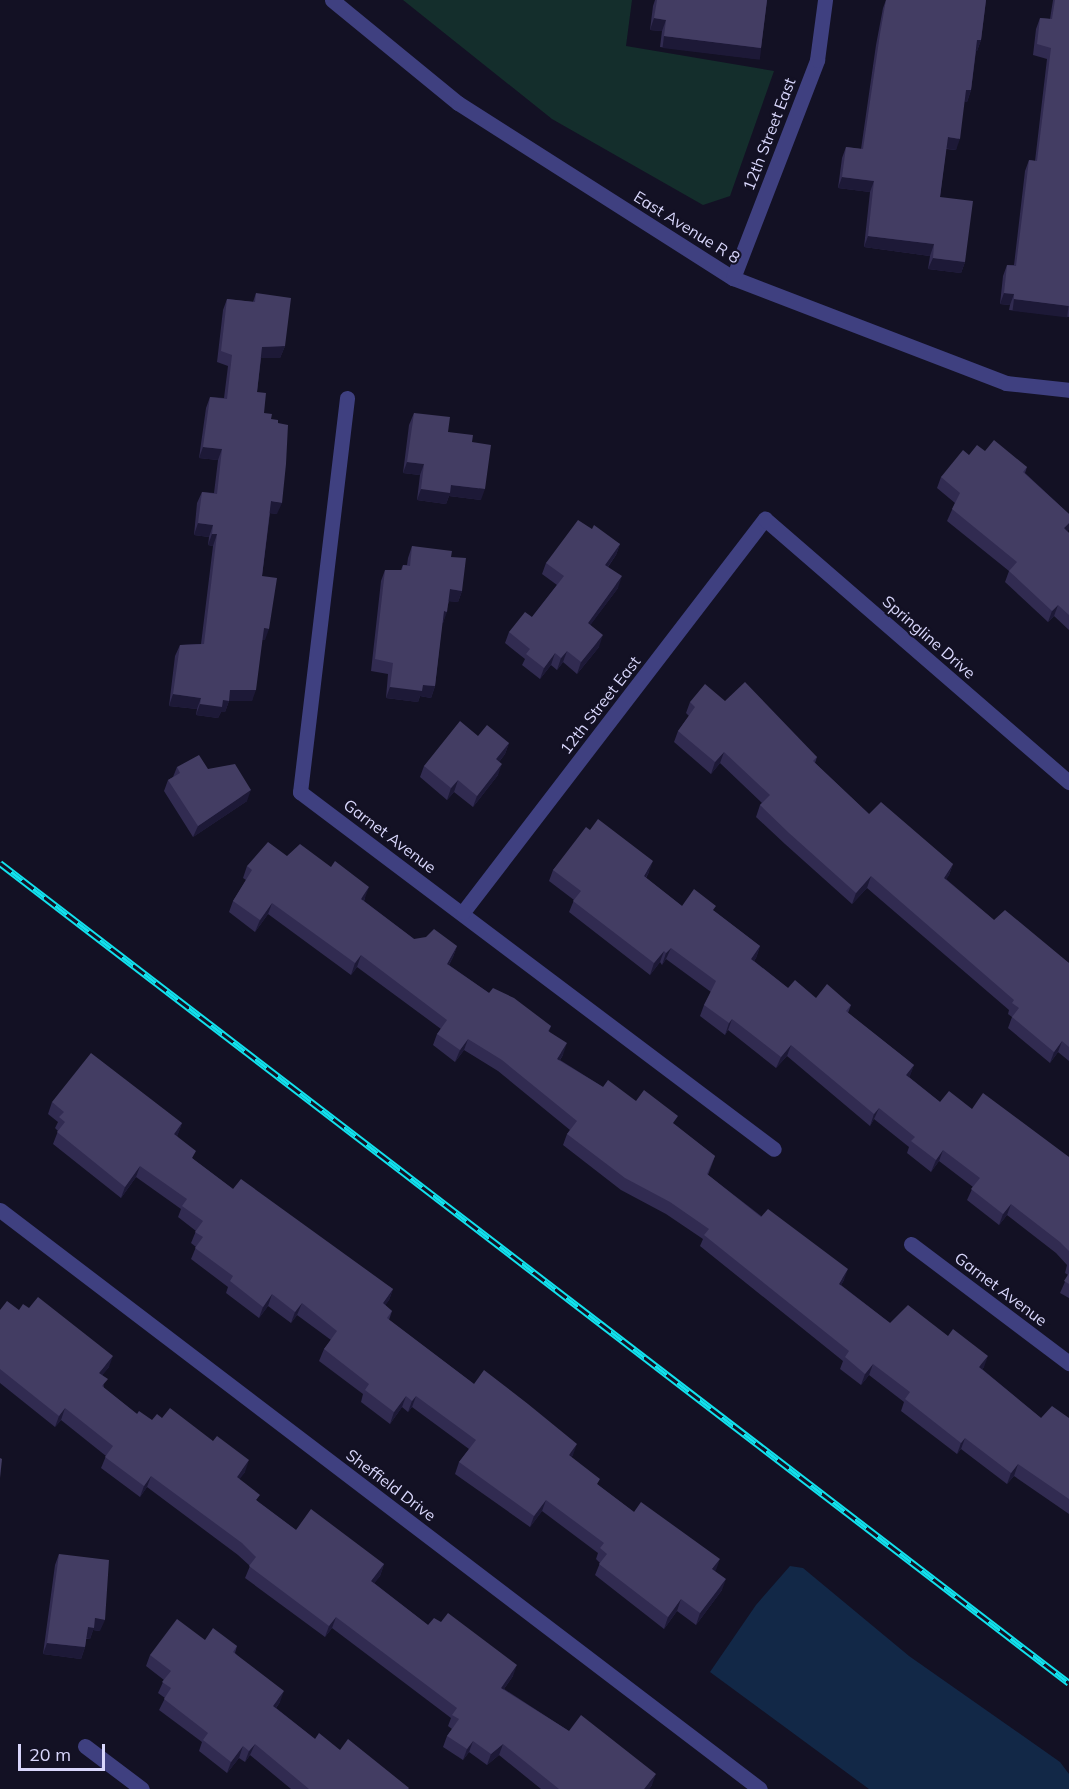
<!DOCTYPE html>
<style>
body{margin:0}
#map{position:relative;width:1069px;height:1789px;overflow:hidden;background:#131124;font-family:Mulish,sans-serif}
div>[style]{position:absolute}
.green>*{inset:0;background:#142e2c}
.water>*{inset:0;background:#122847}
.street>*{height:15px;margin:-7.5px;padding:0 7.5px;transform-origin:7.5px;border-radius:7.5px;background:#3f4080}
.rail>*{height:7px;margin-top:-3.5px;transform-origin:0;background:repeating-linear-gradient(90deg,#131124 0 14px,#12e1ed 0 28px);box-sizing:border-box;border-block:2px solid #12e1ed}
.wall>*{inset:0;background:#312b51}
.shaded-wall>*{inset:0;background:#1d1937;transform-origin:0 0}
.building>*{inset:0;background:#433d63}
span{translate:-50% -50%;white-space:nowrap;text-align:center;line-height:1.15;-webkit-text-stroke:4.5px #131124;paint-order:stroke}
.street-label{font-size:16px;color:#d9d7fc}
.scale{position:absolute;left:18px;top:1744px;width:87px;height:27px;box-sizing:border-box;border:3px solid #d9d7fc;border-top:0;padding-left:8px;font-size:18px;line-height:21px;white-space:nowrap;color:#d9d7fc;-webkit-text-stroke:4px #131124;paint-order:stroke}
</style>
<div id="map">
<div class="green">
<i style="clip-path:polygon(403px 0,632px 0,626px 46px,774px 71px,730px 196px,703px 205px,552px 119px)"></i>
</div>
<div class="water">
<i style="clip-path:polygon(790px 1566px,803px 1568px,909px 1656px,1060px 1762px,1069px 1774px,1069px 1789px,869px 1789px,710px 1672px,756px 1605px)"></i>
</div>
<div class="street">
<i style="left:332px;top:0;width:163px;rotate:39.3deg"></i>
<i style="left:458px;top:103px;width:326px;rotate:32.5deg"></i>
<i style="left:733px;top:278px;width:292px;rotate:21deg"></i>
<i style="left:1006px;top:383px;width:63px;rotate:6.3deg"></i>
<i style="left:733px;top:278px;width:234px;rotate:-68.9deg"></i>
<i style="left:817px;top:60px;width:61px;rotate:-82.4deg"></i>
<i style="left:347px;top:398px;width:397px;rotate:96.8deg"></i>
<i style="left:300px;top:792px;width:593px;rotate:36.99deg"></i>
<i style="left:463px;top:912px;width:496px;rotate:-52.5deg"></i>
<i style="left:765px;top:519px;width:402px;rotate:40.9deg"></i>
<i style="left:0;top:1210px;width:955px;rotate:37.3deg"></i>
<i style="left:911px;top:1244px;width:198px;rotate:37deg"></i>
<i style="left:85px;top:1746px;width:71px;rotate:37deg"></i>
</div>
<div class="rail">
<i style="left:0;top:863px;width:1347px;rotate:37.49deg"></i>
</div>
<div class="wall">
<i style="clip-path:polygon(655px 0,767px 0,761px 48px,757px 59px,660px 47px,662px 31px,650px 30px,653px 6px)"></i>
<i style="clip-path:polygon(886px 0,986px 0,981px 40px,977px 51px,976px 51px,971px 90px,967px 102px,964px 101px,956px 150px,946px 149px,940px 197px,965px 262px,961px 273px,928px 269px,930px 256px,864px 247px,870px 192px,838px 188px,842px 158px,846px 147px,861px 149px,876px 45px,883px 8px)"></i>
<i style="clip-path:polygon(1053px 0,1069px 0,1069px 317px,1009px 310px,1010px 305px,1000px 304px,1003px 276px,1007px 265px,1014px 265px,1025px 171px,1029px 160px,1035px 161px,1047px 59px,1033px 55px,1036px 29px,1040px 18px,1050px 19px)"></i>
<i style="clip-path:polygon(256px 293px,285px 346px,280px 358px,261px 358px,257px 392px,264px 413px,271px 419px,277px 514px,270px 513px,262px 576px,265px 640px,262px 640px,252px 701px,229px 701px,225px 712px,221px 712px,218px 718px,196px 715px,197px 709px,169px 706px,175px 656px,180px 645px,201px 644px,213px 546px,208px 545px,209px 537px,194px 535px,197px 503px,202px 492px,214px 493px,218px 460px,199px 458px,206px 408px,210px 397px,224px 398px,228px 366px,217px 362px,223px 310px,227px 299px,253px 302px)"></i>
<i style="clip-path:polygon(414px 413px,448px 432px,472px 442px,481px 500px,449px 496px,446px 504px,417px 500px,420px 475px,403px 473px,409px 425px)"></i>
<i style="clip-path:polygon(985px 451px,1027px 467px,1025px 473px,1069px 514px,1069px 529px,1067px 531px,1069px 533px,1069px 630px,1054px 616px,1048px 622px,1005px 582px,1009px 571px,947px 521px,955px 503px,937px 488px,941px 477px)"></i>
<i style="clip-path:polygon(592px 529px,620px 544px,616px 555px,608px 567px,618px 588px,590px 625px,599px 647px,577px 674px,563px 662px,557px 670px,551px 665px,540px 679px,522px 665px,525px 659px,505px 643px,509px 632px,532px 617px,557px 585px,542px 574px,546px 563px)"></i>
<i style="clip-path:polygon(412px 546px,451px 557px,462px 591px,458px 602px,449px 601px,443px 623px,442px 623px,435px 686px,431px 698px,420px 696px,418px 702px,386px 698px,388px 674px,371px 671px,381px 581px,385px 570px,401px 570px,403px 565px,407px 565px,408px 558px)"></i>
<i style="clip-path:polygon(725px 701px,817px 757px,815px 763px,869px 814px,953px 864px,949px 875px,946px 879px,994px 920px,1069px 963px,1069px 1061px,1058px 1052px,1050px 1063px,1008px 1028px,1012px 1017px,1008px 1014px,1009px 1010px,867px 888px,852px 904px,785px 844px,756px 817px,760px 805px,762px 803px,720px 763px,711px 774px,674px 742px,678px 731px,689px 716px,686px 713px,690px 702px)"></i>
<i style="clip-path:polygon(478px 736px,509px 743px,505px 754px,499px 762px,498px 775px,473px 807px,454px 792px,447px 800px,420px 777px,424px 766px)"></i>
<i style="clip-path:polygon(177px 767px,208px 769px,247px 801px,193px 837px,164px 791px,168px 780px,173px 777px)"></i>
<i style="clip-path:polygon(590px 830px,649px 872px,646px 878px,682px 906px,714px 911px,760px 946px,756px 958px,754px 961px,788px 988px,816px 998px,851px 1005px,848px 1013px,914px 1065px,909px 1077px,940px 1102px,972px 1109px,1069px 1157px,1069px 1298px,1060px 1293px,1068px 1275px,1065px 1273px,1067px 1265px,1056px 1253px,1007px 1215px,999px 1225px,967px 1200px,973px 1187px,939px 1161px,931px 1172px,907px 1153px,909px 1147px,874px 1119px,870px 1126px,787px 1056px,776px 1068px,728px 1030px,725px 1035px,700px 1016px,704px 1005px,711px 992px,666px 959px,662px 965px,660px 962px,650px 975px,569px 912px,574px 900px,549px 881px,553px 870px)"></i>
<i style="clip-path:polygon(287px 856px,365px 898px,364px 901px,414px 939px,457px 946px,453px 957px,449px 965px,489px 993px,551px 1026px,549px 1031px,563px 1055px,560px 1060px,603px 1087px,636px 1101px,675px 1125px,715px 1156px,708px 1175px,844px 1280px,841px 1285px,890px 1323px,984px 1367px,982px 1369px,1041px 1418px,1069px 1418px,1069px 1514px,1014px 1476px,1007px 1484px,961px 1449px,957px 1454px,901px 1411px,904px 1402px,869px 1375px,861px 1385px,840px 1369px,843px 1361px,700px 1246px,703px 1239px,666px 1214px,621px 1190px,563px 1145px,567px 1134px,570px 1130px,498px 1071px,464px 1050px,455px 1062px,433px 1045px,437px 1034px,441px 1029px,357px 967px,351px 975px,268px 914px,255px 932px,229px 912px,233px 901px,246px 880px,243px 878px,247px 866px)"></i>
<i style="clip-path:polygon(52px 1102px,182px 1123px,177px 1136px,193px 1159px,233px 1189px,393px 1289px,389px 1300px,385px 1305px,392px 1311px,389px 1320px,474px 1384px,573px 1455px,571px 1457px,598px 1485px,634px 1512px,715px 1571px,722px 1590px,696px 1625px,677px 1611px,664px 1629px,595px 1575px,600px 1563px,596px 1559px,598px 1553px,542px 1511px,530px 1527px,455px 1474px,459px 1462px,469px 1449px,412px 1407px,408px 1412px,402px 1407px,390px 1424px,361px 1402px,363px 1394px,319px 1361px,324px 1349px,331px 1340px,297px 1315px,291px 1323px,268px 1306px,259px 1318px,226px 1293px,228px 1287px,191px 1259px,196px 1247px,191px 1243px,196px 1231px,178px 1217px,181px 1209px,136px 1177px,121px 1198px,53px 1144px,58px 1131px,55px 1128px,58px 1122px,48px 1114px)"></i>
<i style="clip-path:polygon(0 1310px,19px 1310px,109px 1367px,102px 1375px,104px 1388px,137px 1414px,152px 1420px,245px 1472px,239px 1479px,258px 1502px,296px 1530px,384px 1564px,380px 1576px,374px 1583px,428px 1625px,513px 1676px,504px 1689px,652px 1785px,649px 1789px,541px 1789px,499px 1755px,487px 1765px,469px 1752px,463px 1760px,443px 1747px,447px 1736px,452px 1729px,448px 1726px,451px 1718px,332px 1628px,325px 1637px,245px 1578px,250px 1566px,238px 1555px,147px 1487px,140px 1497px,101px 1468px,106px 1456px,61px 1420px,55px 1427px,0 1383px)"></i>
<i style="clip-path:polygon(59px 1554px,100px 1631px,93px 1630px,90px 1639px,86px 1639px,85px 1647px,81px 1659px,43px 1654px,55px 1565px)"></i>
<i style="clip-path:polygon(205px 1640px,237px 1646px,235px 1653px,280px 1702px,276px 1708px,315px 1739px,340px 1750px,409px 1789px,291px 1789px,250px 1755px,245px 1762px,239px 1758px,227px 1773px,199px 1751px,202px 1742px,159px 1710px,165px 1698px,158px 1693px,164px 1680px,146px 1666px,150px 1655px)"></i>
</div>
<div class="shaded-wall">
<i style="clip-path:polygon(654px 18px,666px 20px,662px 31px,650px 30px)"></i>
<i style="left:664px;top:36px;width:98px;height:12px;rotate:7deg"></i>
<i style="clip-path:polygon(977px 40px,981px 40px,977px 51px,973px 51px)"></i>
<i style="clip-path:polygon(966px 90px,971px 90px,967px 102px,962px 101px)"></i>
<i style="clip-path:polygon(948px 137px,960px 139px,956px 150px,944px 148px)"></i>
<i style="clip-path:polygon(842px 177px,874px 181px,870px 192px,838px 188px)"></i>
<i style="clip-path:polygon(868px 236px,934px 244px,930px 256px,864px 247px)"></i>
<i style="clip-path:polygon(933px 258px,965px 262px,961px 273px,928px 269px)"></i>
<i style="clip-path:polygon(1004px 293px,1014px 294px,1010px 305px,1000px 304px)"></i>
<i style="left:1014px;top:299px;width:55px;height:12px;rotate:7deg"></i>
<i style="clip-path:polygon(285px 346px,280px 358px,258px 358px,262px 347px)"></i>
<i style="clip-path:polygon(203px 447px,222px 449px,218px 460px,199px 458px)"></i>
<i style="clip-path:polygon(407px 462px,424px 464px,420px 475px,403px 473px)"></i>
<i style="clip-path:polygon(451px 485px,485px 489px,481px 500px,449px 496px,446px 504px,417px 500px,421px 489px)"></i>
<i style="clip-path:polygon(271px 501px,282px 503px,277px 514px,267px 513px)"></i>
<i style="clip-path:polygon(198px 523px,213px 525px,209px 537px,194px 535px)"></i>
<i style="clip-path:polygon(1069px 523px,1069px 529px,1060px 539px,1064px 528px)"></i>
<i style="clip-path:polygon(212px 534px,217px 534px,213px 546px,208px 545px)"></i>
<i style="clip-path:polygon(620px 544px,616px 555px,601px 576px,605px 565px)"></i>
<i style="clip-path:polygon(622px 576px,618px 588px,583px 635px,588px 623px)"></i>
<i style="clip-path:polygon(450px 589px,462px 591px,458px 602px,446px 601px)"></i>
<i style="clip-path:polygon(1058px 605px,1054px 616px,1048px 622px,1052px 611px)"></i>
<i style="clip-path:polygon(444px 611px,447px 612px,443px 623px,440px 623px)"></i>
<i style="clip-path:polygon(264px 628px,269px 629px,265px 640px,260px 640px)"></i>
<i style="clip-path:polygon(603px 635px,599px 647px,577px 674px,581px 662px)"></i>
<i style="clip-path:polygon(567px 651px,563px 662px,557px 670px,561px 658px)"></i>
<i style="clip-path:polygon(555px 653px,551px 665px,540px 679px,544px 668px)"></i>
<i style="clip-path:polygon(423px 685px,435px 686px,431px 698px,420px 696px,418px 702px,386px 698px,390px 687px)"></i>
<i style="clip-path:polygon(230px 690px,256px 690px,252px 701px,229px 701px,225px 712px,221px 712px,218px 718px,196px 715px,200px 704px,223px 700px)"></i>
<i style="clip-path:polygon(173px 694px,201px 698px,197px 709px,169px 706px)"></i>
<i style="clip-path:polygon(509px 743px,505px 754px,492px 771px,496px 759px)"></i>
<i style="clip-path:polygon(724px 752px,720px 763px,711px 774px,715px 762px)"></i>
<i style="clip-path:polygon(502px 764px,498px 775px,473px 807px,477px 796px)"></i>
<i style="clip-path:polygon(458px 780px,454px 792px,447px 800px,451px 788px)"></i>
<i style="clip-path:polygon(251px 790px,247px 801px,193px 837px,198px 826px)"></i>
<i style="clip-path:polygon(653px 861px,649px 872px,639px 888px,644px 876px)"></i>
<i style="clip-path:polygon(953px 864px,949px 875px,940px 889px,944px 878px)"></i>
<i style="clip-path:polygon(871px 876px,867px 888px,852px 904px,856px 893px)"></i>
<i style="clip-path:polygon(369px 887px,365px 898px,357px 910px,361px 899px)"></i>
<i style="clip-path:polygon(272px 903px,268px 914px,255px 932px,260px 920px)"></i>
<i style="clip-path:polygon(457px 946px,453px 957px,443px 975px,447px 964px)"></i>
<i style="clip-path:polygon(760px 946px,756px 958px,747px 970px,751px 959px)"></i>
<i style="clip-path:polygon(671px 948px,666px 959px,662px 965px,666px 953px)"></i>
<i style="clip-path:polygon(664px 951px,660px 962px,650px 975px,654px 963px)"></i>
<i style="clip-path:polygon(361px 955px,357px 967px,351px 975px,355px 963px)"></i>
<i style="clip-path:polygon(732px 1019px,728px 1030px,725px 1035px,729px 1023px)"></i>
<i style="clip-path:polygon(468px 1039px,464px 1050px,455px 1062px,460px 1050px)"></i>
<i style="clip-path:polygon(1062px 1041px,1058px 1052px,1050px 1063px,1054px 1052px)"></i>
<i style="clip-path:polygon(567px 1043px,563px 1055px,553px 1070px,557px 1059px)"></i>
<i style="clip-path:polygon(791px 1045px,787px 1056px,776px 1068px,781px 1057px)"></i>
<i style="clip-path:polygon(914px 1065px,910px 1076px,902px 1086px,906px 1075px)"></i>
<i style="clip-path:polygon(879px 1108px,874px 1119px,870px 1126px,874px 1114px)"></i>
<i style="clip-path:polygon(182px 1123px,178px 1134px,170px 1145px,174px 1134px)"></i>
<i style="clip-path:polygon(943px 1150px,939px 1161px,931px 1172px,936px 1160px)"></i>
<i style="clip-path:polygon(140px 1166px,136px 1177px,121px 1198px,125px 1187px)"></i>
<i style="clip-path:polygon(1011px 1204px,1007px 1215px,999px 1225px,1003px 1214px)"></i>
<i style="clip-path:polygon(848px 1269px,844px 1280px,835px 1295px,839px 1284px)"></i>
<i style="clip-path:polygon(393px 1289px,389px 1300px,379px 1314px,383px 1303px)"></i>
<i style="clip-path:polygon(272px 1294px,268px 1306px,259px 1318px,263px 1307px)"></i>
<i style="clip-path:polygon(302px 1303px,297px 1315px,291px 1323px,295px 1312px)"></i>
<i style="clip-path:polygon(113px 1356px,109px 1367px,95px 1384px,99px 1373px)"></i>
<i style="clip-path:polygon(988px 1356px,984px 1367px,975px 1378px,979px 1367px)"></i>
<i style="clip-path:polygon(873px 1364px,869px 1375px,861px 1385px,865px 1374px)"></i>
<i style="clip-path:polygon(406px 1396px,402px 1407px,390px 1424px,394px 1412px)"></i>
<i style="clip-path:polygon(416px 1396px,412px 1407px,408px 1412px,412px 1401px)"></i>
<i style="clip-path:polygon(65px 1408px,61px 1420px,55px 1427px,59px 1416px)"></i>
<i style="clip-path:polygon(965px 1438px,961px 1449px,957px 1454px,961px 1443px)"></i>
<i style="clip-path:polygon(577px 1444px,573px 1455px,565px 1467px,569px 1455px)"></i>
<i style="clip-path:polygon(249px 1460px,245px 1472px,233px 1488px,237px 1477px)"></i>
<i style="clip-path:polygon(1018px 1464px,1014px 1476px,1007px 1484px,1011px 1473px)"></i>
<i style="clip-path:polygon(151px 1476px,147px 1487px,140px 1497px,144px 1486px)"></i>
<i style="clip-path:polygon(546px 1500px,542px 1511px,530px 1527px,534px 1516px)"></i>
<i style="clip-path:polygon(720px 1559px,716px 1570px,708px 1580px,712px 1569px)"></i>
<i style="clip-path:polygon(384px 1564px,380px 1576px,367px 1593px,371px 1581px)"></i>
<i style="clip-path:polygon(726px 1579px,722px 1590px,696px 1625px,700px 1613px)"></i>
<i style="clip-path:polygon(681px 1599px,677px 1611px,664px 1629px,668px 1617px)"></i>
<i style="clip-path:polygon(336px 1617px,332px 1628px,325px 1637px,329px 1626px)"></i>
<i style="clip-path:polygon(95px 1618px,105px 1620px,100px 1631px,93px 1630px,90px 1639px,84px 1638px,88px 1627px)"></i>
<i style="clip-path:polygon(47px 1643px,85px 1647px,81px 1659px,43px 1654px)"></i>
<i style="clip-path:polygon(517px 1665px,513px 1676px,497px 1699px,501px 1688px)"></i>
<i style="clip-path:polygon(284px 1691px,280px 1702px,269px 1717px,273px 1706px)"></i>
<i style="clip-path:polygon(473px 1741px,469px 1752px,463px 1760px,467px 1749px)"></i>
<i style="clip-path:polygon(255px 1744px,250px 1755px,245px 1762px,249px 1751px)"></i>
<i style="clip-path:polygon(503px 1744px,499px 1755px,487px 1765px,491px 1754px)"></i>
<i style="clip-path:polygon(243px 1746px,239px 1758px,227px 1773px,231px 1762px)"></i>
<i style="clip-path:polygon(656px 1774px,652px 1785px,649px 1789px,644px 1789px)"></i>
</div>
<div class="building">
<i style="clip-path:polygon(657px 0,767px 0,761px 48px,664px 36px,666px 20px,654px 18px)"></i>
<i style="clip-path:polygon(886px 0,986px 0,981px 40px,977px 40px,971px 90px,966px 90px,960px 139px,948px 137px,940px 197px,973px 201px,965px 262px,933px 258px,934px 244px,868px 236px,874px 181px,842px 177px,846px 147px,863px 149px,880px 34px)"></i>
<i style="clip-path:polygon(1055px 0,1069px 0,1069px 306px,1014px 299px,1014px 294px,1004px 293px,1007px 265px,1016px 266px,1029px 160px,1037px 161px,1051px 48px,1037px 44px,1040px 18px,1052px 19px)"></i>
<i style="clip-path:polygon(256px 293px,291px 298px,285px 346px,262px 347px,257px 392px,266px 393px,264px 413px,272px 414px,271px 419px,278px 420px,278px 423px,288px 425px,286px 464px,282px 503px,271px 501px,262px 576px,277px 578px,269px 629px,264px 628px,256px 690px,230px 690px,229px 701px,223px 700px,222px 707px,200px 704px,201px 698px,173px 694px,180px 645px,204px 644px,217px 534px,212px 534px,213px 525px,198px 523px,202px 492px,217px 494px,222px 449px,203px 447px,210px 397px,227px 399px,232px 355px,221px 351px,227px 299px,255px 302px)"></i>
<i style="clip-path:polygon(414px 413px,450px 417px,448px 432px,473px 435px,472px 442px,491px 445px,485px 489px,451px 485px,450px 493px,421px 489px,424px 464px,407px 462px)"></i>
<i style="clip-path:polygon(994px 440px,1027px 467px,1023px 472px,1069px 514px,1069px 523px,1064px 528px,1069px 533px,1069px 615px,1058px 605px,1052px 611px,1009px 571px,1017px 562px,952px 509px,960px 493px,941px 477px,963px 450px,969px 455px,977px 445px,985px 451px)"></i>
<i style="clip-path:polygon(578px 520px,592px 529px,594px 525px,620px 544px,605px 565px,622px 576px,588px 623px,603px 635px,581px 662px,567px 651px,561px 658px,555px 653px,544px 668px,526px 654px,530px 649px,509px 632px,525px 612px,532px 617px,564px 576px,546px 563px)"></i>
<i style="clip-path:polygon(412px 546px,452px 551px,451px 557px,466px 558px,462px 591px,450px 589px,447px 612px,444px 611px,435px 686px,423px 685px,422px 691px,390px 687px,393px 663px,375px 659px,385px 570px,402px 570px,403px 565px,410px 566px)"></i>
<i style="clip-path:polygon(745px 682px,817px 757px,813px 761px,869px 814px,881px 802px,953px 864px,944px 878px,994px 920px,1005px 910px,1069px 963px,1069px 1047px,1062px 1041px,1054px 1052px,1012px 1017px,1019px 1008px,1012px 1003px,1014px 1000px,871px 876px,856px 893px,789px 833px,760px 805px,770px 795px,724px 752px,715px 762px,678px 731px,695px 707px,690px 702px,705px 684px,725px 701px)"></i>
<i style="clip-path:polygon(460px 721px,478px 736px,487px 725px,509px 743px,496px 759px,502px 764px,477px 796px,458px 780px,451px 788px,424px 766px)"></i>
<i style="clip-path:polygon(199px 755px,208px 769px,235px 764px,251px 790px,198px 826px,168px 780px,180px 773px,177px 767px)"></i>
<i style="clip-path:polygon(598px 819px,653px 861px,644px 876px,682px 906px,694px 889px,716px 906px,713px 910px,760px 946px,751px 959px,788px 988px,795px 980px,816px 998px,827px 984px,851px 1005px,846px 1011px,914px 1065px,906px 1075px,940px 1102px,949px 1091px,972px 1109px,983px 1093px,1069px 1157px,1069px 1251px,1060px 1242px,1011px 1204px,1003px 1214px,971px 1189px,980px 1178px,943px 1150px,936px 1160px,911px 1141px,915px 1137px,879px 1108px,874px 1114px,791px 1045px,781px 1057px,732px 1019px,729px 1023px,704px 1005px,716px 981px,671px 948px,666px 953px,664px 951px,654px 963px,573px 901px,581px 891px,553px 870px,586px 827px,590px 830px)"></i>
<i style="clip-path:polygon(268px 842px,287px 856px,300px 844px,331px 867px,335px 861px,369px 887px,361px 899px,414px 939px,426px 937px,434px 929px,457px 946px,447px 964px,489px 993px,493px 988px,514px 998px,551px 1026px,548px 1031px,567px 1043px,557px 1059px,603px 1087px,608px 1080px,636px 1101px,644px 1090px,678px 1116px,673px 1123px,715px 1156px,707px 1174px,761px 1217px,768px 1209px,848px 1269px,839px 1284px,890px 1323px,908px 1305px,948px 1336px,953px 1329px,988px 1356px,979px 1367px,1041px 1418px,1052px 1406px,1069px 1418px,1069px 1499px,1018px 1464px,1011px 1473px,965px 1438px,961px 1443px,905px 1399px,910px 1392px,873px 1364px,865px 1374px,845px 1357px,849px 1351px,704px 1235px,709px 1229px,670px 1202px,625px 1178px,567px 1134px,577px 1121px,502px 1060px,468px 1039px,460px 1050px,437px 1034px,447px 1020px,361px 955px,355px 963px,272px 903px,260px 920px,233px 901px,252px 870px,247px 866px)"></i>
<i style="clip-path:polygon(91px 1053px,182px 1123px,174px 1134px,196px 1151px,192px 1158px,233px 1189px,241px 1179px,393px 1289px,383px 1303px,392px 1311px,387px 1318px,474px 1384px,484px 1370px,528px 1404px,577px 1444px,569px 1455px,600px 1479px,597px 1484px,634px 1512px,641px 1502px,720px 1559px,712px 1569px,726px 1579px,700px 1613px,681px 1599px,668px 1617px,599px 1564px,607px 1554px,600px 1548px,604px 1543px,546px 1500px,534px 1516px,459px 1462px,476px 1440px,416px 1396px,412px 1401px,406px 1396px,394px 1412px,365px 1390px,369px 1384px,324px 1349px,337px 1331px,302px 1303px,295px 1312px,272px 1294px,263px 1307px,230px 1281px,233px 1276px,195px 1248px,203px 1237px,195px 1232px,203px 1221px,182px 1206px,187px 1199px,140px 1166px,125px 1187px,57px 1132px,65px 1122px,59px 1117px,64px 1112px,52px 1102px)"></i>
<i style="clip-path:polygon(1069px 1273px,1069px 1284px,1064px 1281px)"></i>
<i style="clip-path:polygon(38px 1297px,113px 1356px,99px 1373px,108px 1379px,102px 1386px,137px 1414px,139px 1411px,152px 1420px,157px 1414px,162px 1418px,170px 1408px,213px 1441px,217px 1436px,249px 1460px,237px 1477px,260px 1495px,256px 1500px,296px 1530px,311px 1509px,384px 1564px,371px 1581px,428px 1625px,434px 1618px,441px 1622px,448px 1613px,517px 1665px,501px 1688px,569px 1731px,581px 1715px,656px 1774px,644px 1789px,559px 1789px,503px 1744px,491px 1754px,473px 1741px,467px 1749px,447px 1736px,459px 1719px,452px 1715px,457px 1708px,336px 1617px,329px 1626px,249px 1566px,256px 1557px,242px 1543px,151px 1476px,144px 1486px,105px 1457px,113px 1446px,65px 1408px,59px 1416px,0 1369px,0 1310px,7px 1301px,19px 1310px,23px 1304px,29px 1308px)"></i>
<i style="clip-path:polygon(0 1458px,2px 1459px,0 1478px)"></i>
<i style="clip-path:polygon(59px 1554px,109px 1560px,105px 1620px,95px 1618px,94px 1628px,88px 1627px,85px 1647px,47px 1643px)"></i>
<i style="clip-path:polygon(177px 1619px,205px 1640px,213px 1628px,237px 1646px,233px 1652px,284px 1691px,273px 1706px,315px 1739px,319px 1733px,340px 1750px,348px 1739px,409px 1788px,408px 1789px,309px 1789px,255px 1744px,249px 1751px,243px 1746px,231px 1762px,203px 1740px,208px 1733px,164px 1699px,171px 1688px,162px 1682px,171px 1671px,150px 1655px)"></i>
</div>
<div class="street-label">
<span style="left:769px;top:134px;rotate:-69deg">12th Street East</span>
<span style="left:687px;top:227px;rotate:32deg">East Avenue R 8</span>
<span style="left:929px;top:637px;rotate:41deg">Springline Drive</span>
<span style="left:600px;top:705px;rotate:-52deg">12th Street East</span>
<span style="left:390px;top:836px;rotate:37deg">Garnet Avenue</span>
<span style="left:1001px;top:1289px;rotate:37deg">Garnet Avenue</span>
<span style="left:391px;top:1485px;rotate:37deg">Sheffield Drive</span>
</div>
<div class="scale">20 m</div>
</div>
